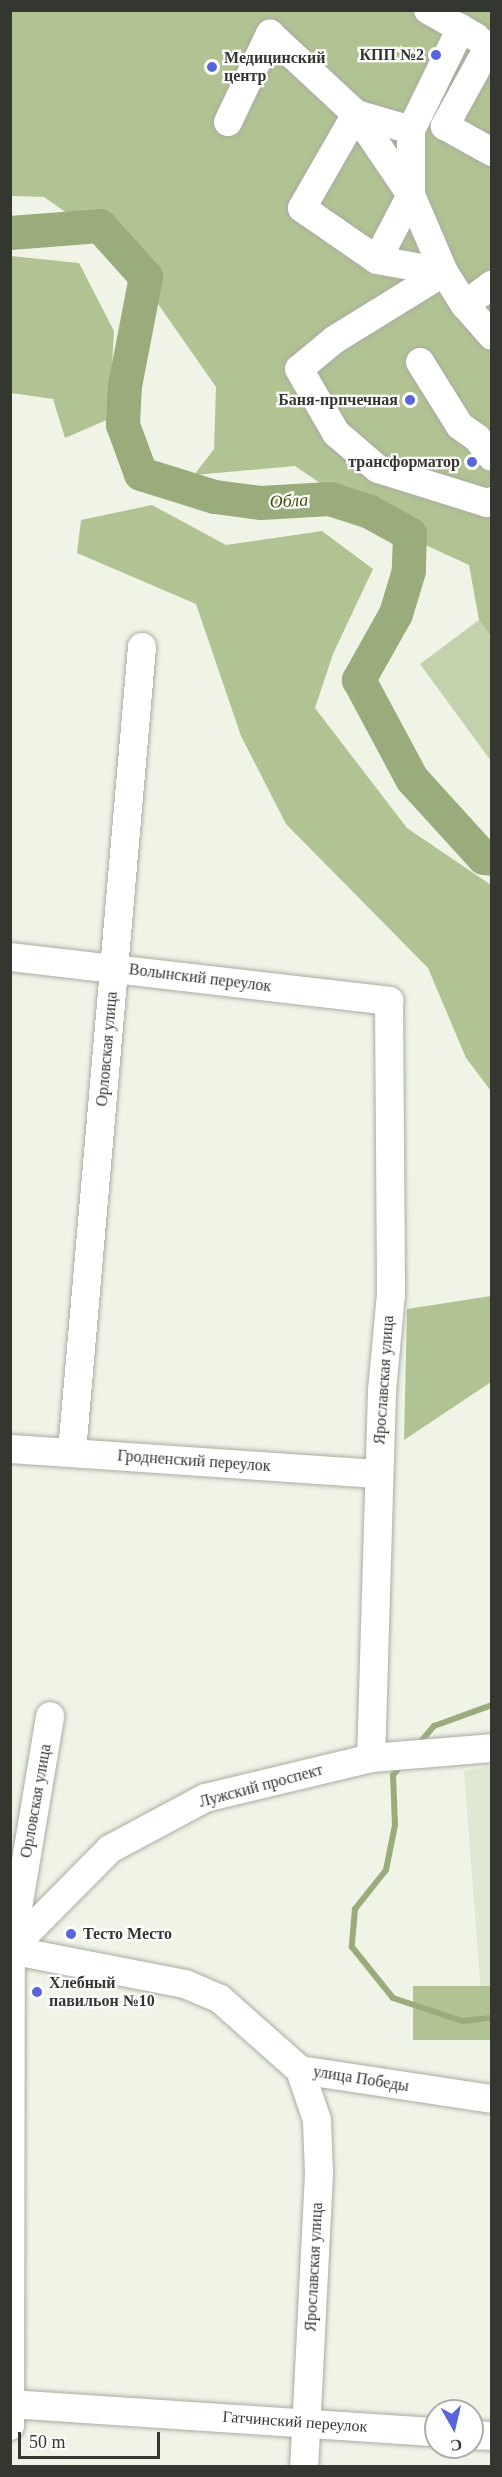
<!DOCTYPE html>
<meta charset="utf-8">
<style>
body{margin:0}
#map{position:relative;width:502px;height:2477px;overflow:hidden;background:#eff4e7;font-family:"Times New Roman",serif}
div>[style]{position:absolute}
.built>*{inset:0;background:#e0e7d3}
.green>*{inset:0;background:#c3d2ac}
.forest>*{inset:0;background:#b2c393;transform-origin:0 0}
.stream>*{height:6px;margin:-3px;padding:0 3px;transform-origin:3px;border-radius:3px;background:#9aab7c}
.river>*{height:34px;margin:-17px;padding:0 17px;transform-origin:17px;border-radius:17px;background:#9aab7c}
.roads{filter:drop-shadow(0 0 2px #a8ada0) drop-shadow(0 0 2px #a8ada0)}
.minor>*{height:28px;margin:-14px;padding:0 14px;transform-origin:14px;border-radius:14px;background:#fff}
.dots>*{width:16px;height:16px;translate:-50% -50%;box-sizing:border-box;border:3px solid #fff;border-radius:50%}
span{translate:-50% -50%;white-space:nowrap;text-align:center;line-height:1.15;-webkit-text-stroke:4.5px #fff;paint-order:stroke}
.poi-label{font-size:16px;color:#343630;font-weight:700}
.right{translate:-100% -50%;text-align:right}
.left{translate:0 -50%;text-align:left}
.street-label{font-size:16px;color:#343630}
.water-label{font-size:18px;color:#405408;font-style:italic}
.frame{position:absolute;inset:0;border:12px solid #343630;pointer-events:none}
.north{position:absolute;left:424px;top:2399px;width:60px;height:60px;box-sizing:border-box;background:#fff;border:2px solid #aeafac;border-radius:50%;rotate:172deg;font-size:16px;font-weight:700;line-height:24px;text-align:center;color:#343630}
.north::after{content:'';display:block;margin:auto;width:21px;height:27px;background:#5865dc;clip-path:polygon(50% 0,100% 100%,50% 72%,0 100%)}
.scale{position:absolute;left:18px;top:2432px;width:142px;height:27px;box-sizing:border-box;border:3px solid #343630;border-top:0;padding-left:8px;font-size:18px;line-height:21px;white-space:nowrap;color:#343630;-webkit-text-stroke:4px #fff;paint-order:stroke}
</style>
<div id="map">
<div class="built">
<i style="clip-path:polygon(491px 1766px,492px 2018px,483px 2019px,464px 1771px)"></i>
</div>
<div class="green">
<i style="clip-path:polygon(479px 620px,491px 637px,491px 761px,420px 664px)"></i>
</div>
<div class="forest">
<i style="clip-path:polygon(11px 11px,491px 11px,491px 637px,479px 620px,469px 565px,382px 525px,295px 466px,194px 475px,214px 449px,216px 387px,121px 251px,44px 197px,11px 196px)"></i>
<i style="clip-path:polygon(11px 256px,79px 263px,114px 331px,109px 419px,65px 438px,53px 399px,11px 393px)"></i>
<i style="clip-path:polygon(152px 505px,226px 545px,322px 531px,373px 569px,333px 654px,315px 708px,407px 828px,491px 885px,491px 1091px,466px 1058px,428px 968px,286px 824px,241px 736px,196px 604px,77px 553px,81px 520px)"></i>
<i style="clip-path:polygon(491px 1296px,491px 1382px,404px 1440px,407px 1309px)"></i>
<i style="left:491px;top:1986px;width:54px;height:78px;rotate:90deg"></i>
</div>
<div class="stream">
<i style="left:418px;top:1745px;width:25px;rotate:-50deg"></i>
<i style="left:434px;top:1726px;width:62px;rotate:-19.9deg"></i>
<i style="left:402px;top:1764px;width:14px;rotate:129deg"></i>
<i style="left:393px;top:1775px;width:50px;rotate:87.7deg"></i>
<i style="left:395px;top:1825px;width:46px;rotate:101.3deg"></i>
<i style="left:386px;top:1870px;width:50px;rotate:128.5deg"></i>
<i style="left:355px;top:1909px;width:38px;rotate:95deg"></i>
<i style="left:352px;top:1947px;width:65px;rotate:51.2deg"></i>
<i style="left:393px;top:1998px;width:73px;rotate:18.4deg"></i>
<i style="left:462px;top:2021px;width:30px;rotate:-6deg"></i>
</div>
<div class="river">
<i style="left:10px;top:233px;width:90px;rotate:-4.4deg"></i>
<i style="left:100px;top:226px;width:69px;rotate:48deg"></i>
<i style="left:146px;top:277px;width:111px;rotate:100.9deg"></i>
<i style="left:125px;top:386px;width:39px;rotate:93deg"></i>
<i style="left:123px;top:425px;width:52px;rotate:69.8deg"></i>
<i style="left:141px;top:474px;width:77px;rotate:17.3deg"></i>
<i style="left:215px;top:497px;width:46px;rotate:7.4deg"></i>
<i style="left:261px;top:503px;width:69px;rotate:-3.3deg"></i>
<i style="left:330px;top:499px;width:40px;rotate:18deg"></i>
<i style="left:368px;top:511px;width:48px;rotate:28.7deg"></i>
<i style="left:410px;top:534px;width:37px;rotate:92deg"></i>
<i style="left:409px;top:571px;width:45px;rotate:106.8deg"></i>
<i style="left:396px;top:614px;width:76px;rotate:119.3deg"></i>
<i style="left:359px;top:680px;width:112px;rotate:61.8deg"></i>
<i style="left:412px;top:779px;width:107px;rotate:47.7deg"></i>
<i style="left:484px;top:858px;width:8px;rotate:7deg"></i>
</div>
<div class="roads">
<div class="minor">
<i style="left:428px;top:10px;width:55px;rotate:29.4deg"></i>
<i style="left:461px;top:28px;width:114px;rotate:116.1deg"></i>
<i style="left:411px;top:130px;width:65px;rotate:90deg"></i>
<i style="left:411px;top:195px;width:84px;rotate:66.8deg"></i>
<i style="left:444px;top:272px;width:39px;rotate:58deg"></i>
<i style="left:465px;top:305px;width:41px;rotate:48.9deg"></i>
<i style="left:490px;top:44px;width:94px;rotate:118.8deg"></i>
<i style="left:445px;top:126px;width:54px;rotate:29deg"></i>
<i style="left:228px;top:122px;width:98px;rotate:-64.5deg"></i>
<i style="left:270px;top:34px;width:117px;rotate:42.9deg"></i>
<i style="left:356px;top:114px;width:57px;rotate:16.2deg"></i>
<i style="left:377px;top:260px;width:91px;rotate:-145.3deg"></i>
<i style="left:302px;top:208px;width:108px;rotate:-60.1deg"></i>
<i style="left:356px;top:114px;width:98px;rotate:55.8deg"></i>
<i style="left:411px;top:195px;width:73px;rotate:117.6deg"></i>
<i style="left:377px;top:260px;width:68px;rotate:10.2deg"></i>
<i style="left:444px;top:272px;width:129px;rotate:148.3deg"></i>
<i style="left:334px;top:340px;width:45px;rotate:140.4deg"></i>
<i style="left:299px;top:369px;width:74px;rotate:60deg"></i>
<i style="left:336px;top:433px;width:55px;rotate:40.6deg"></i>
<i style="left:378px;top:469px;width:114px;rotate:17.3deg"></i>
<i style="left:487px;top:503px;width:5px;rotate:-22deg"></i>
<i style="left:465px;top:305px;width:34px;rotate:-37deg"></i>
<i style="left:420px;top:362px;width:75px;rotate:58deg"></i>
<i style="left:460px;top:426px;width:21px;rotate:35deg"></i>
<i style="left:477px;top:438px;width:24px;rotate:52deg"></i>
<i style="left:10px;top:957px;width:382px;rotate:6.6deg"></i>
<i style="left:389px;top:1001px;width:293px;rotate:89.6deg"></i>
<i style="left:391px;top:1294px;width:97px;rotate:95.3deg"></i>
<i style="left:382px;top:1391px;width:367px;rotate:91.7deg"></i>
<i style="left:10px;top:1449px;width:369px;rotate:3.9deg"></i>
<i style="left:72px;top:1452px;width:808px;rotate:-85.03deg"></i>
<i style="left:10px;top:1950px;width:142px;rotate:-45.3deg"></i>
<i style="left:110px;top:1849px;width:108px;rotate:-28.2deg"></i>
<i style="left:205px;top:1798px;width:171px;rotate:-13.5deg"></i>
<i style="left:371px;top:1758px;width:121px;rotate:-4.7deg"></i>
<i style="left:10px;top:1950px;width:178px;rotate:11deg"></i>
<i style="left:185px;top:1984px;width:38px;rotate:23deg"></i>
<i style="left:220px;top:1999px;width:107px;rotate:41.6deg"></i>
<i style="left:300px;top:2070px;width:194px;rotate:8.6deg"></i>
<i style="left:300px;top:2070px;width:53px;rotate:71.2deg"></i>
<i style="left:317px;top:2120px;width:54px;rotate:87.9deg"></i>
<i style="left:319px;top:2174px;width:292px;rotate:92.9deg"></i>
<i style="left:10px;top:2404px;width:427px;rotate:3.8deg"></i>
<i style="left:10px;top:2426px;width:476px;rotate:-89.9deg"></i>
<i style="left:11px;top:1950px;width:237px;rotate:-80.5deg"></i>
<i style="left:472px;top:2435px;width:20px;rotate:3deg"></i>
</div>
</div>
<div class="dots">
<i style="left:436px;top:55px;background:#5865dc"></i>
<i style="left:212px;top:67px;background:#5865dc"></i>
<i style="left:410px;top:400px;background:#5865dc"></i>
<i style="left:472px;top:462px;background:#5865dc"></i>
<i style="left:71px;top:1934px;background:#5865dc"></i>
<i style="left:37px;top:1992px;background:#5865dc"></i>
</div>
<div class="poi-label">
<span class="right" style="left:424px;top:55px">КПП №2</span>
<span class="left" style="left:224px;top:67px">Медицинский<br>центр</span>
<span class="right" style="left:398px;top:400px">Баня-прпчечная</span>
<span class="right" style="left:460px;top:462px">трансформатор</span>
<span class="left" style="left:83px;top:1934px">Тесто Место</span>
<span class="left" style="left:49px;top:1992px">Хлебный<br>павильон №10</span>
</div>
<div class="street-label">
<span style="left:200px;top:978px;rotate:7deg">Волынский переулок</span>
<span style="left:107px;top:1049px;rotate:-85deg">Орловская улица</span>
<span style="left:384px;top:1380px;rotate:-86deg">Ярославская улица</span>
<span style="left:194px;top:1461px;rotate:4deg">Гродненский переулок</span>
<span style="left:261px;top:1786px;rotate:-15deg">Лужский проспект</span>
<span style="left:36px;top:1801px;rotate:-80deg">Орловская улица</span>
<span style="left:361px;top:2079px;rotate:9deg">улица Победы</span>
<span style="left:314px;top:2267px;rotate:-87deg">Ярославская улица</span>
<span style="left:295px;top:2422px;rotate:4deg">Гатчинский переулок</span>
</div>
<div class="water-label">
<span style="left:289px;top:501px;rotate:-3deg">Обла</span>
</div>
<div class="frame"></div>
<div class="north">С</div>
<div class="scale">50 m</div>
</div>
